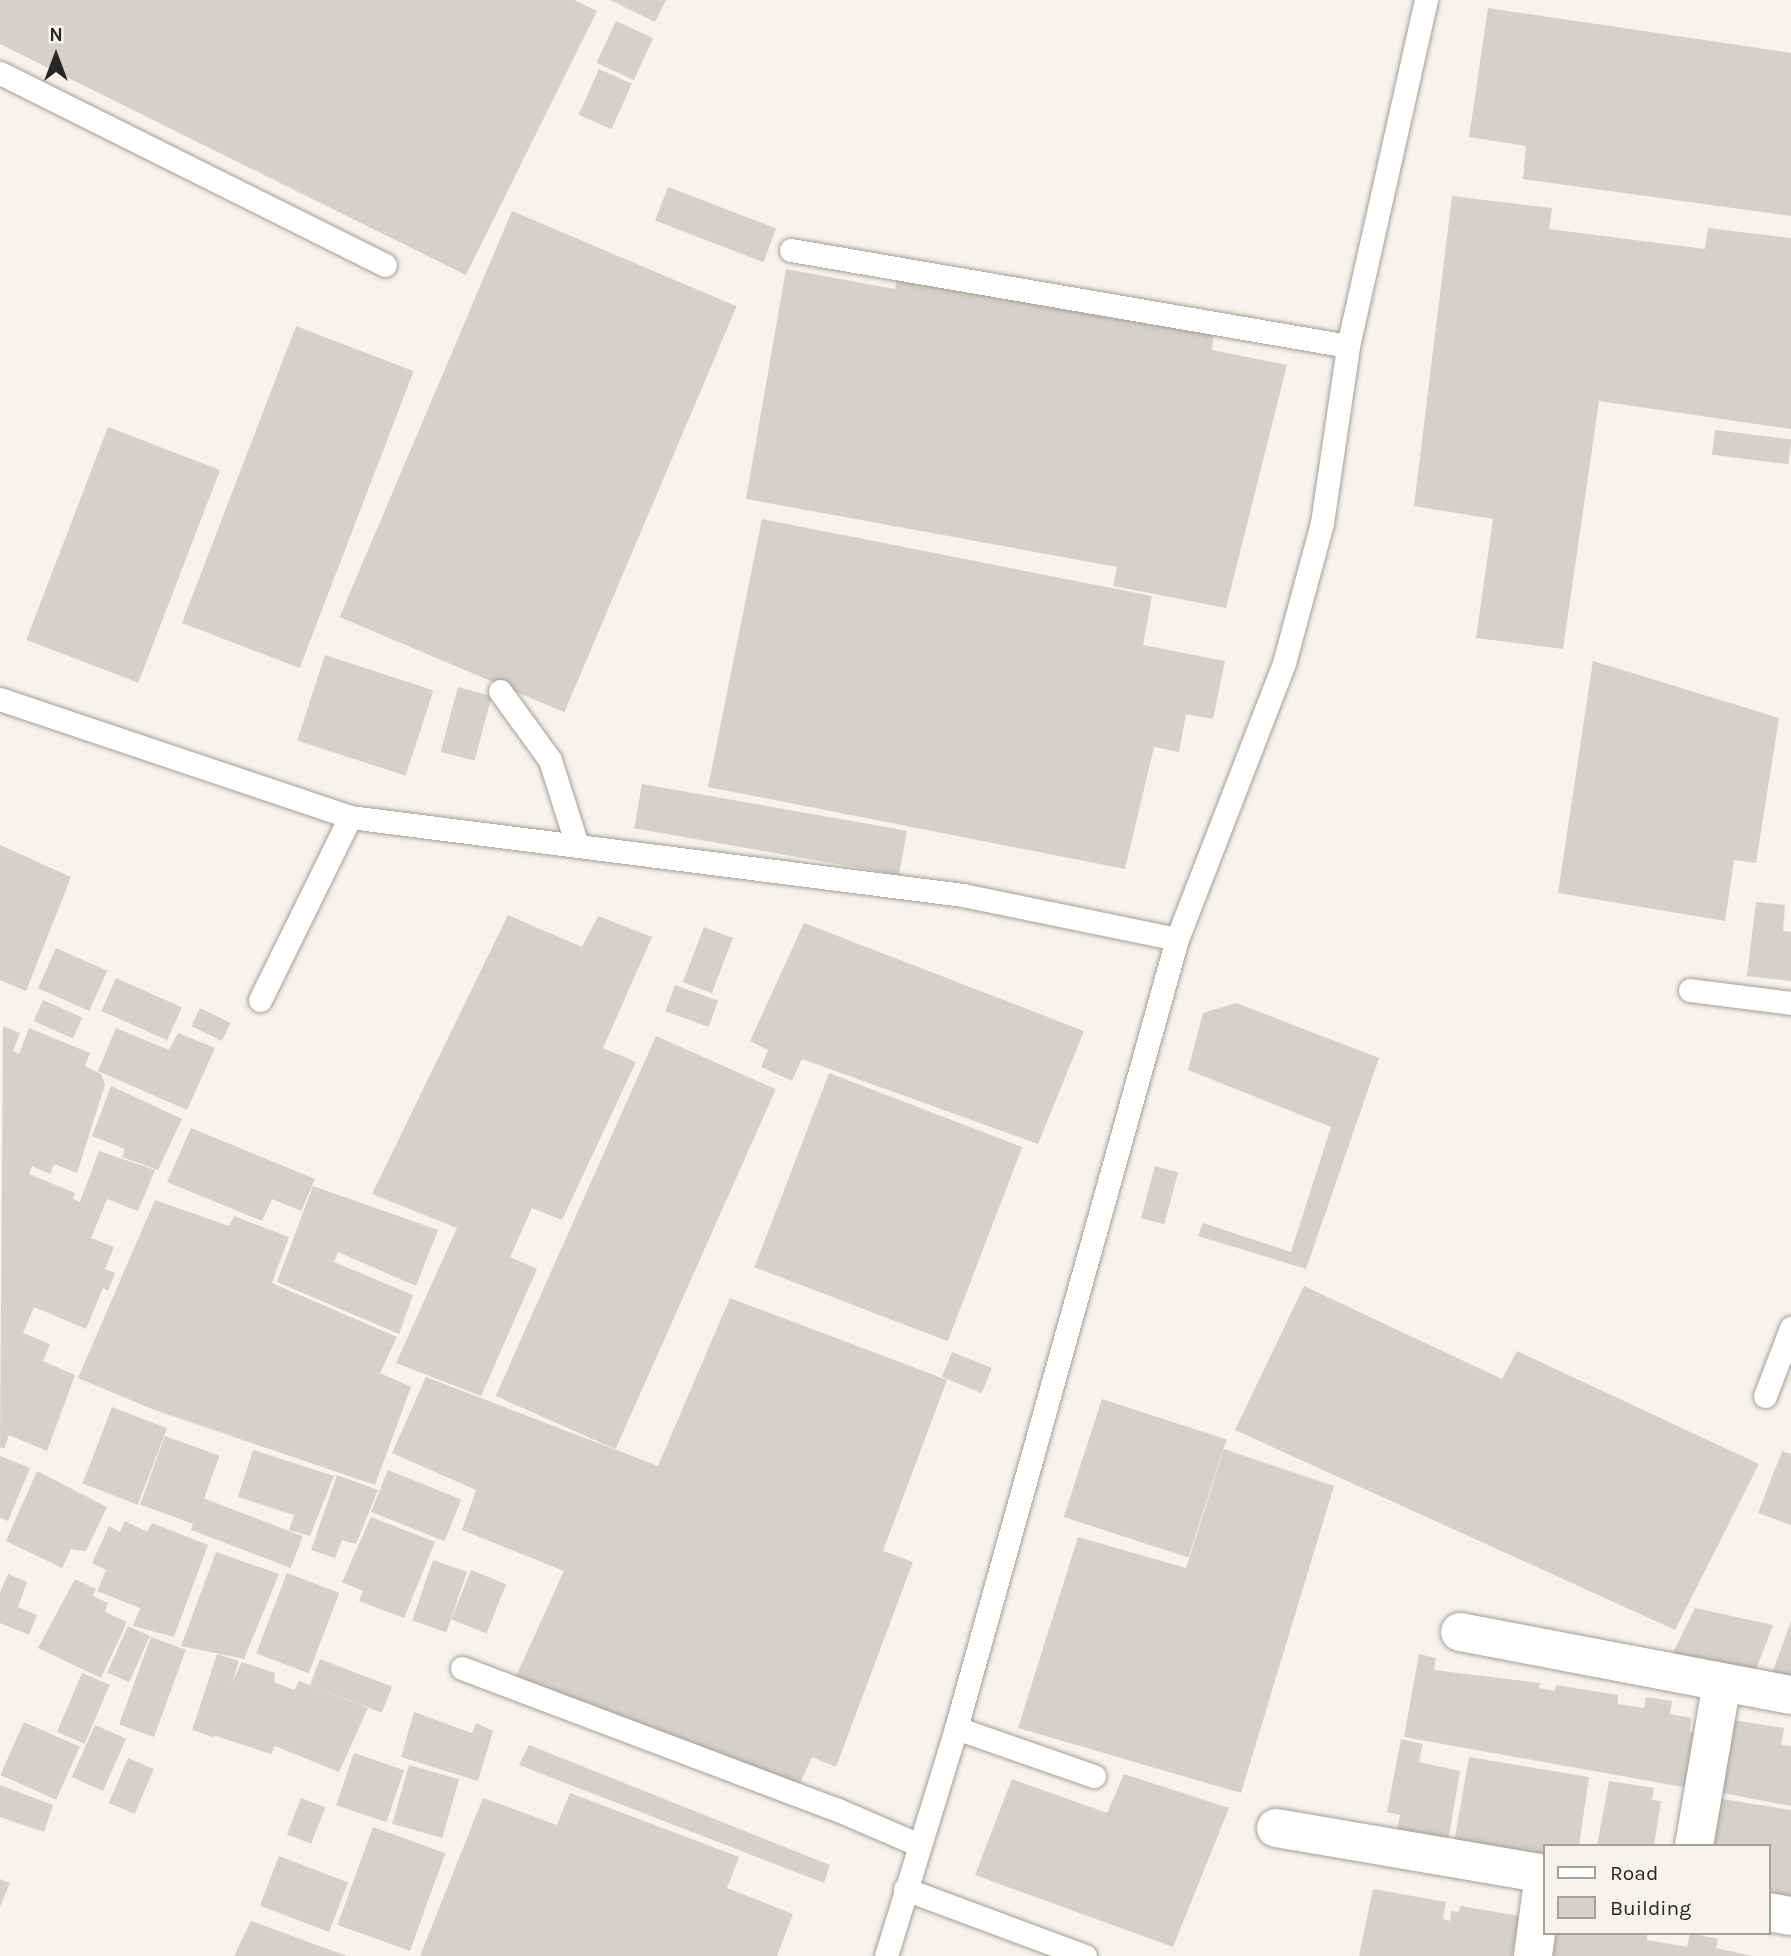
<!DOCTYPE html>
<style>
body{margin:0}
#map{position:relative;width:1791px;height:1956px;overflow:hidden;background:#f7f2ed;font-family:Karla,sans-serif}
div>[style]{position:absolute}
.building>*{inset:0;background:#d5d0cb;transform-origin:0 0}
.roads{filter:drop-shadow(0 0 2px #a29e99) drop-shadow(0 0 2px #a29e99)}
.service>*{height:23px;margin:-11.5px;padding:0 11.5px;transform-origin:11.5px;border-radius:11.5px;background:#fff}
.minor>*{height:38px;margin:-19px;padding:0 19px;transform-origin:19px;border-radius:19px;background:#fff}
span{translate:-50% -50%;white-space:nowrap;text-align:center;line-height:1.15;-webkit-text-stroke:5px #f7f2ed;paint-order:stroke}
.legend{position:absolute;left:1543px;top:1844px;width:228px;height:91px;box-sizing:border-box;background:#f7f2ed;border:2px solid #a4a19d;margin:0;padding:9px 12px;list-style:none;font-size:21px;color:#282725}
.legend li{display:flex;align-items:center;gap:14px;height:35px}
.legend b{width:35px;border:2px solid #a4a19d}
.north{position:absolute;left:21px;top:21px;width:70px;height:70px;-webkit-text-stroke:5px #f7f2ed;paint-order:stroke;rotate:0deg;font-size:19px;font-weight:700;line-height:28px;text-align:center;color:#282725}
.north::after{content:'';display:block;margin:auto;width:24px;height:32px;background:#282725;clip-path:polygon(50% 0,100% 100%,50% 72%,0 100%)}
</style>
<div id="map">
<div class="building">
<i style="clip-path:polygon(0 0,574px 0,597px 11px,466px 275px,0 44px)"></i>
<i style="clip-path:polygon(610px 0,666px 0,655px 22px)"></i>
<i style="clip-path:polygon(1488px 8px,1791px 53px,1791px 216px,1523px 179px,1526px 146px,1469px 137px)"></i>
<i style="left:616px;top:21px;width:41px;height:46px;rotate:25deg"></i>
<i style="left:599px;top:69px;width:36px;height:50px;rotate:24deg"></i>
<i style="left:668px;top:187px;width:116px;height:36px;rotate:21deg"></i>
<i style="clip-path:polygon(1452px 196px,1552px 208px,1549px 229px,1705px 249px,1708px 228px,1791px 238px,1791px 429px,1599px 401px,1563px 649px,1476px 638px,1493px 519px,1414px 506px)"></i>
<i style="left:512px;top:211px;width:244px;height:441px;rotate:23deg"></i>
<i style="clip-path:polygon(786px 269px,895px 289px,898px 274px,1214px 332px,1212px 350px,1287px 365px,1226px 608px,1113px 586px,1117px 567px,746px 499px)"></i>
<i style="left:296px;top:326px;width:126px;height:318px;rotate:21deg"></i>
<i style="left:108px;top:427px;width:120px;height:228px;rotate:21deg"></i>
<i style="left:1715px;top:430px;width:77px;height:25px;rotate:7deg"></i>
<i style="clip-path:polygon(762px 519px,1152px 596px,1143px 645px,1225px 661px,1213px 719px,1186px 714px,1179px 752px,1154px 747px,1125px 869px,708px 787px)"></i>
<i style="left:325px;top:655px;width:114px;height:90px;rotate:18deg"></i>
<i style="clip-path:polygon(1593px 661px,1779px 718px,1756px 863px,1734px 860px,1725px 921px,1558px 893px)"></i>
<i style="left:458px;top:687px;width:35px;height:67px;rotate:15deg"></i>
<i style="left:642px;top:784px;width:269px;height:45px;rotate:10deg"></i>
<i style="clip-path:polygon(0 845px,71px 877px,26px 991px,0 980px)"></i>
<i style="clip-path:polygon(1756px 902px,1785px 905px,1783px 931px,1791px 932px,1791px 981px,1747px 976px)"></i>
<i style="clip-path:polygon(508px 915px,582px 947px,598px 916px,652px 937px,603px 1048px,636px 1062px,562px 1220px,532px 1208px,510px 1257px,537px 1269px,481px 1396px,396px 1363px,457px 1228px,372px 1194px)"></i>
<i style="clip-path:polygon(804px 923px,1084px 1031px,1038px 1144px,802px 1059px,792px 1081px,761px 1067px,768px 1050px,750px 1041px)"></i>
<i style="left:704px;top:927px;width:31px;height:59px;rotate:21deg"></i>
<i style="left:56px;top:948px;width:56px;height:44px;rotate:24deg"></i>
<i style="left:116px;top:978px;width:72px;height:36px;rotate:24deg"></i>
<i style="left:675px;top:985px;width:46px;height:28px;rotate:20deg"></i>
<i style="left:43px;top:1000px;width:43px;height:23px;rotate:24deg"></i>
<i style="clip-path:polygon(1236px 1003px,1379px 1058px,1306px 1269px,1198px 1236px,1203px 1223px,1291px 1252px,1331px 1127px,1188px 1070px,1203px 1013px)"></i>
<i style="left:200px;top:1008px;width:34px;height:20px;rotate:26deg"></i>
<i style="clip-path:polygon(3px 1026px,20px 1033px,13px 1051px,19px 1054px,29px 1028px,90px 1053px,85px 1066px,101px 1074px,105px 1085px,77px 1173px,54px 1164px,50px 1174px,32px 1166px,29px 1174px,75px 1193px,73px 1199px,80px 1202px,99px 1151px,155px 1170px,138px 1211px,107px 1199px,91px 1238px,114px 1247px,105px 1269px,115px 1273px,108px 1291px,103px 1288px,86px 1329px,34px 1307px,23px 1333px,50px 1344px,43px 1361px,75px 1375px,47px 1451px,9px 1435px,4px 1449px,0 1447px)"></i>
<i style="clip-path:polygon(116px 1028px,169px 1050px,178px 1033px,215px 1048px,187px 1110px,98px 1071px)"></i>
<i style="left:656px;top:1036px;width:131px;height:394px;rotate:24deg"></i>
<i style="left:829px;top:1073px;width:207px;height:208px;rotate:21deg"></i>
<i style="clip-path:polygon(111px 1086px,182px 1119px,158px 1170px,122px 1157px,125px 1149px,92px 1136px)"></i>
<i style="clip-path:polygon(191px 1128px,315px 1179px,301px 1211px,272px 1199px,262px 1221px,167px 1182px)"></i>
<i style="left:1155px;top:1166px;width:24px;height:54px;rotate:15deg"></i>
<i style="clip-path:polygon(313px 1186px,438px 1230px,416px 1286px,338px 1252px,334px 1262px,413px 1295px,399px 1334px,277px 1282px)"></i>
<i style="clip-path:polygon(155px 1200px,229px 1226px,234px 1216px,289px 1237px,272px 1283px,397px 1337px,380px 1373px,411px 1387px,375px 1485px,152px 1409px,78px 1378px)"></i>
<i style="clip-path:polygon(1304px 1286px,1502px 1379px,1517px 1351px,1759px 1464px,1675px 1630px,1235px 1430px)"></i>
<i style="clip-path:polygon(730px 1298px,947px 1380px,883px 1551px,913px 1562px,836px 1767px,812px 1757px,798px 1788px,512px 1685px,564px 1571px,462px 1530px,476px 1490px,392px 1453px,426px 1377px,658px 1466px)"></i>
<i style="left:952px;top:1352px;width:43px;height:27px;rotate:22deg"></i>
<i style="left:1102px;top:1399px;width:131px;height:124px;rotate:18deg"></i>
<i style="left:112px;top:1407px;width:59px;height:82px;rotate:21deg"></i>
<i style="left:165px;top:1436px;width:58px;height:73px;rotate:20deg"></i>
<i style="clip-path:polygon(1224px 1449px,1334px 1486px,1241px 1793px,1018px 1728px,1078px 1537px,1186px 1568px)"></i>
<i style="clip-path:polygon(253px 1450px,334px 1476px,310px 1536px,289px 1530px,294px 1515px,238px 1497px)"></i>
<i style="clip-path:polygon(1782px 1451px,1791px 1454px,1791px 1525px,1758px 1513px)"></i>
<i style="clip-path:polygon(0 1456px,30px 1468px,8px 1521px,0 1518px)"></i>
<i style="left:388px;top:1470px;width:79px;height:45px;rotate:22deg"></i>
<i style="clip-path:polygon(37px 1471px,107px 1507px,86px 1551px,71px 1549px,62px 1568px,6px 1541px)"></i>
<i style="clip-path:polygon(337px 1475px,378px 1490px,356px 1544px,342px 1540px,335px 1558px,311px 1550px)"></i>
<i style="left:203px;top:1498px;width:107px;height:34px;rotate:21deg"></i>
<i style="clip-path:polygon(371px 1517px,435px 1542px,404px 1618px,359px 1601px,363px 1591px,342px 1582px)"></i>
<i style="clip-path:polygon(125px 1521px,147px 1532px,152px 1523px,208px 1545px,174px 1637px,133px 1626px,140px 1608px,97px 1591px,106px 1570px,92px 1563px,109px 1526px,120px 1532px)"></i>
<i style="clip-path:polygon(216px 1552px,279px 1574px,244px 1659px,181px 1646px)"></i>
<i style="left:433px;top:1560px;width:36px;height:64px;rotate:19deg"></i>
<i style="left:471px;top:1570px;width:38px;height:53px;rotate:22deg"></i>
<i style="left:287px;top:1573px;width:56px;height:86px;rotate:21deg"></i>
<i style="clip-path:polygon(8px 1574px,27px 1582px,18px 1607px,37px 1615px,29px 1635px,0 1623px,0 1593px)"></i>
<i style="clip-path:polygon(75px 1579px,96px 1589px,93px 1596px,108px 1603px,105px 1612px,127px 1622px,101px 1678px,38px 1648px)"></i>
<i style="clip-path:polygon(1695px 1608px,1773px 1625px,1750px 1685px,1666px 1667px)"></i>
<i style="clip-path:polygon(1791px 1621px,1791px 1694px,1766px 1690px)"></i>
<i style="left:128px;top:1626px;width:24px;height:51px;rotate:24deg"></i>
<i style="left:151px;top:1637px;width:37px;height:93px;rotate:20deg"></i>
<i style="left:217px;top:1654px;width:23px;height:80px;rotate:18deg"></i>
<i style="clip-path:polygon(1419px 1654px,1436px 1658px,1434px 1670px,1540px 1683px,1539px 1688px,1555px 1691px,1556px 1685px,1618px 1695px,1618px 1704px,1644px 1708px,1646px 1697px,1672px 1701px,1670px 1714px,1692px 1718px,1689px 1732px,1709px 1734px,1694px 1789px,1404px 1737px)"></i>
<i style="left:320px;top:1659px;width:77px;height:28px;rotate:21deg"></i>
<i style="clip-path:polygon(242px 1662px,275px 1673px,274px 1682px,294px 1690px,299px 1681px,368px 1708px,339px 1772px,275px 1746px,271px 1754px,207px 1733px)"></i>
<i style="left:82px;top:1673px;width:30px;height:64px;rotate:23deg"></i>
<i style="clip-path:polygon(414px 1712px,472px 1733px,476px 1723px,493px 1731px,478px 1781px,401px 1757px)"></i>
<i style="clip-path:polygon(1720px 1718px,1784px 1728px,1781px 1745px,1791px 1746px,1791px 1806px,1707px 1790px)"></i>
<i style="left:24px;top:1722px;width:61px;height:58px;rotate:24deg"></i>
<i style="left:95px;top:1725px;width:34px;height:57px;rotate:24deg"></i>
<i style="clip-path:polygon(1401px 1739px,1423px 1744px,1419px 1762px,1460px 1771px,1448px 1841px,1396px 1834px,1400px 1815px,1387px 1812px)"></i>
<i style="clip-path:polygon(529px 1745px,830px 1865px,824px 1883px,519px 1765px)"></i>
<i style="left:354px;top:1753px;width:53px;height:55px;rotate:19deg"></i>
<i style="clip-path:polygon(1469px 1757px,1589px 1777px,1579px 1846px,1544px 1846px,1544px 1871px,1453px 1849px)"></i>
<i style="left:128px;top:1758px;width:28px;height:49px;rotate:23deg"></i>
<i style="left:409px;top:1765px;width:52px;height:61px;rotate:16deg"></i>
<i style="clip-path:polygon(1124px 1774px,1229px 1808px,1173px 1947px,975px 1875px,1012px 1779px,1107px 1813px)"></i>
<i style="clip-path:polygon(1609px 1781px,1654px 1788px,1652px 1800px,1661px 1801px,1654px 1846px,1597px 1846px)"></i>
<i style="clip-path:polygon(0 1785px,53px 1805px,44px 1832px,0 1817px)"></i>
<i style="clip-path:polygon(570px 1793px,739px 1857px,727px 1888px,793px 1914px,777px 1956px,420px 1956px,483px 1798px,557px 1825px)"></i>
<i style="clip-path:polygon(1704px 1796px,1791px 1810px,1791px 1906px,1768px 1901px,1768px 1846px,1695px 1846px)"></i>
<i style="left:301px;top:1798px;width:26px;height:39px;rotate:21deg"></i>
<i style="left:373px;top:1827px;width:77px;height:104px;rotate:20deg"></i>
<i style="left:279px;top:1856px;width:74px;height:53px;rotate:21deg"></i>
<i style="clip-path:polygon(0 1879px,10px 1883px,0 1907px)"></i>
<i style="clip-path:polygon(1373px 1889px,1446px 1902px,1443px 1919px,1450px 1921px,1451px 1911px,1459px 1912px,1460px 1906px,1520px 1916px,1512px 1956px,1359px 1956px)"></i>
<i style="clip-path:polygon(251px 1921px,347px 1956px,234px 1956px)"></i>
<i style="clip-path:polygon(1552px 1933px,1635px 1933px,1647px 1935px,1647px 1940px,1687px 1947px,1690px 1933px,1718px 1939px,1716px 1948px,1752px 1956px,1547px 1956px)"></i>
</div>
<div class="roads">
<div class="service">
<i style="left:0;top:73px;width:430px;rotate:26.5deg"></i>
<i style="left:791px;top:250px;width:565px;rotate:9.78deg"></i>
<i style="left:500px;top:691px;width:85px;rotate:54.1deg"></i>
<i style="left:550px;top:760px;width:89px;rotate:72.4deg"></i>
<i style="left:0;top:699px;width:369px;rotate:18.6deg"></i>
<i style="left:350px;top:817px;width:618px;rotate:7.25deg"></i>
<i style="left:963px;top:895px;width:218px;rotate:11.6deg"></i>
<i style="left:1690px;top:990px;width:102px;rotate:7.3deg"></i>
<i style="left:260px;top:1000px;width:204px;rotate:-63.8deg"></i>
<i style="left:1765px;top:1396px;width:73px;rotate:-69.1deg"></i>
<i style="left:462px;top:1668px;width:400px;rotate:20.7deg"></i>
<i style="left:836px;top:1809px;width:90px;rotate:23.4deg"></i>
<i style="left:956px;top:1728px;width:146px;rotate:19.2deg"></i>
<i style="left:905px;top:1889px;width:192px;rotate:20.4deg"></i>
<i style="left:886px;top:1956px;width:239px;rotate:-72.9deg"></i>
<i style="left:956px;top:1728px;width:819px;rotate:-74.35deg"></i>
<i style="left:1177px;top:939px;width:296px;rotate:-68.8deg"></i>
<i style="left:1284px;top:663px;width:145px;rotate:-74.8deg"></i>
<i style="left:1322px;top:523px;width:179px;rotate:-81.6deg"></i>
<i style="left:1348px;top:346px;width:355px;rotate:-77.3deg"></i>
</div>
<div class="minor">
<i style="left:1460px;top:1632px;width:337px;rotate:10.8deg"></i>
<i style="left:1276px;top:1828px;width:272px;rotate:9.7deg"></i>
<i style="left:1694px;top:1846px;width:166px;rotate:-80.3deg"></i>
<i style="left:1768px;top:1912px;width:23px;rotate:10deg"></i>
<i style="left:1533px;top:1956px;width:83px;rotate:-82.4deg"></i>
</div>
</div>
<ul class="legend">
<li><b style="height:9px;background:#fff"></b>Road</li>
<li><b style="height:19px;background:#d5d0cb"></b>Building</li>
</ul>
<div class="north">N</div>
</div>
